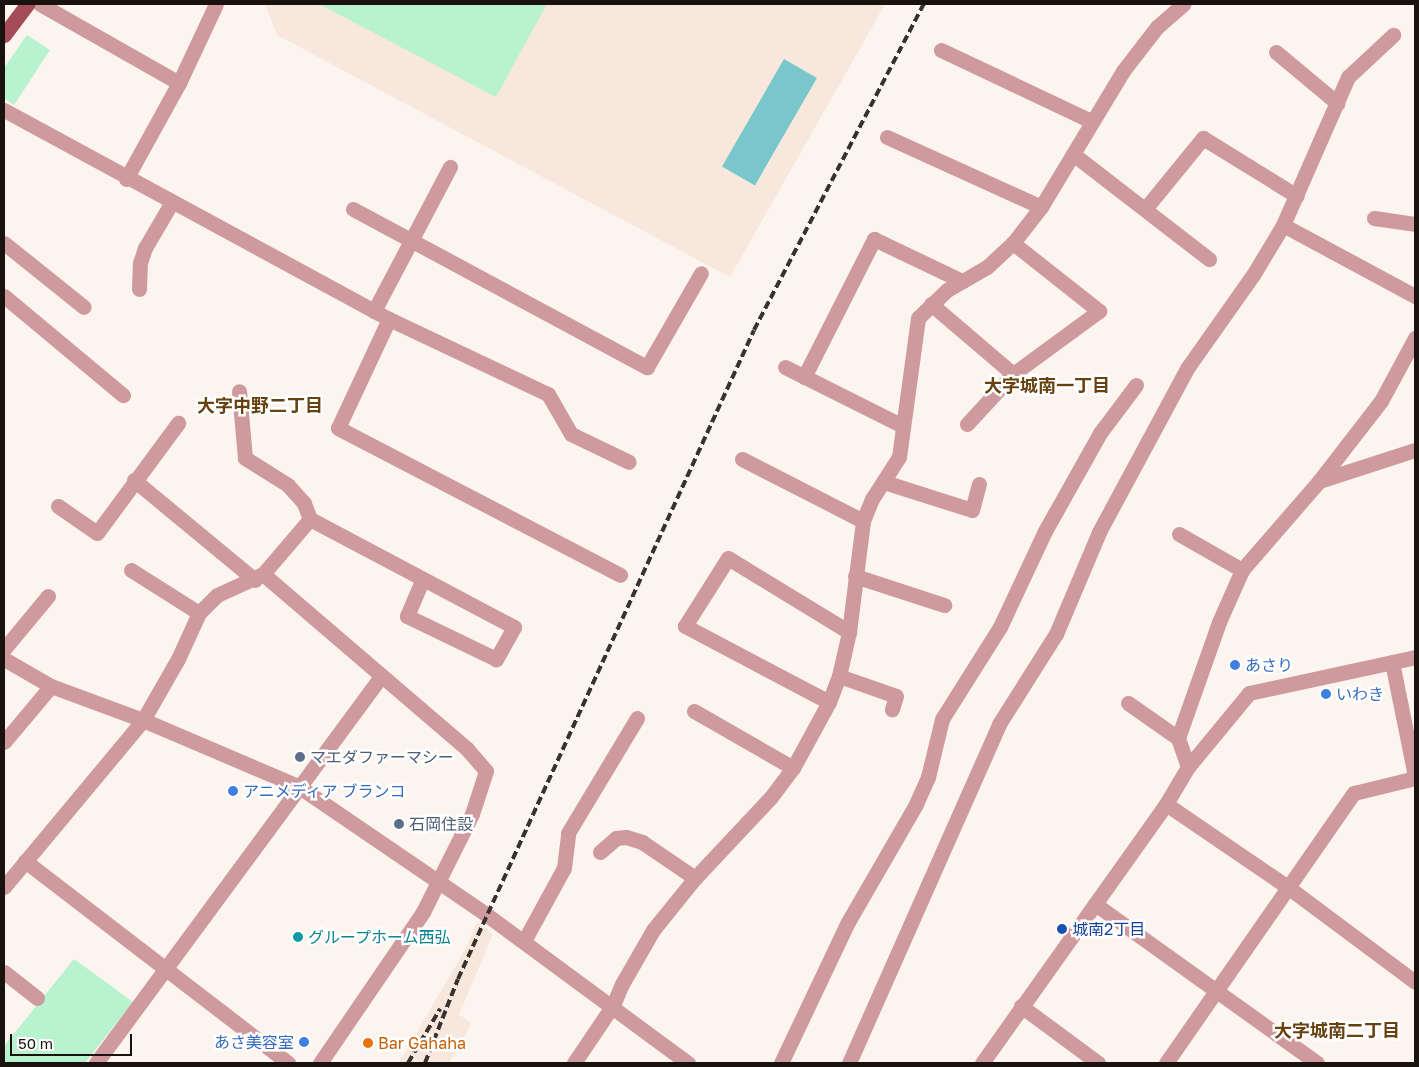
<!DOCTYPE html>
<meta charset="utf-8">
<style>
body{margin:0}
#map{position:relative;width:1419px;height:1067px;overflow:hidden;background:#fcf4ef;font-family:"Golos Text","Noto Sans JP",sans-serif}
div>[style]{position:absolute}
.built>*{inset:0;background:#f7e7dd}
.green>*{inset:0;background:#b8f2ce}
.water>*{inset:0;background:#79c7cb;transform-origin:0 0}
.minor>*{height:15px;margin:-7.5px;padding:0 7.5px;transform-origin:7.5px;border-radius:7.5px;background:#ce9a9e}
.major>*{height:15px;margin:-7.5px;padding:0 7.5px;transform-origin:7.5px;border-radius:7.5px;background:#a34b57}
.rail>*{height:4px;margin-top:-2px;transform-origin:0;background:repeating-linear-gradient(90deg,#38312d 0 8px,transparent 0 12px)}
.dots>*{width:14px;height:14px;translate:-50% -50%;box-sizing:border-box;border:2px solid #fff;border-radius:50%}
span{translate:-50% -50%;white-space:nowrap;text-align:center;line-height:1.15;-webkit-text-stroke:5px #fff;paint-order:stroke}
.shop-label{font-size:16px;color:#366cbe}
.left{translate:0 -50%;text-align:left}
.right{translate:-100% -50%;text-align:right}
.service-label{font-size:16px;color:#4e5e75}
.transit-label{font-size:16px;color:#164399}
.culture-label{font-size:16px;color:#0d838f}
.food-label{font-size:16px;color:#c56008}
.neighbourhood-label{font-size:18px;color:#664210;font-weight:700}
.frame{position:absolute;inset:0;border:5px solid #19120e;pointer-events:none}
.scale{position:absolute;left:10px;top:1034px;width:122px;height:22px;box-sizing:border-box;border:2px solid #19120e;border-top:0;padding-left:6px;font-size:15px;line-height:18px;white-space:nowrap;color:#19120e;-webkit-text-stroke:4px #fff;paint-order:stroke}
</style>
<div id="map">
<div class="built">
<i style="clip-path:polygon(265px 4px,885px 4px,730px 277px,277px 35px)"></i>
<i style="clip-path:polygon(477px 922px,493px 934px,459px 1014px,471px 1024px,449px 1063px,399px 1063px,465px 950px)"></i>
</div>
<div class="green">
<i style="clip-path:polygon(319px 4px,547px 4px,496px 97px)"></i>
<i style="clip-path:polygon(27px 35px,50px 50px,14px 105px,4px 98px,4px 68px)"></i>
<i style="clip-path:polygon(74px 959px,133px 1002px,85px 1063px,4px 1063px,4px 1046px)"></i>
</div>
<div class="water">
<i style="left:784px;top:59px;width:38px;height:124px;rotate:30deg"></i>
</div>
<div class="minor">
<i style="left:40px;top:4px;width:160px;rotate:29.6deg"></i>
<i style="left:941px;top:50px;width:166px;rotate:25.3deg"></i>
<i style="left:1276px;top:52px;width:80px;rotate:39.9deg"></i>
<i style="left:4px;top:110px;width:438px;rotate:28.5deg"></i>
<i style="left:389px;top:319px;width:120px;rotate:115.1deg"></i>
<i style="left:338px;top:428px;width:318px;rotate:27.5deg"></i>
<i style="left:887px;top:137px;width:169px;rotate:24.4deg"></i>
<i style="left:1073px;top:154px;width:172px;rotate:37.7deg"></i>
<i style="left:126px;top:179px;width:110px;rotate:-61.1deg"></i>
<i style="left:179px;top:83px;width:87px;rotate:-64.9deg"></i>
<i style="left:353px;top:209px;width:334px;rotate:28.3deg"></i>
<i style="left:647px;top:367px;width:108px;rotate:-60.1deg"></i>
<i style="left:1145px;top:209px;width:92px;rotate:-50.8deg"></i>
<i style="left:1203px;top:138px;width:110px;rotate:31.7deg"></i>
<i style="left:1374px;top:218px;width:41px;rotate:8.3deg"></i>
<i style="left:1283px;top:225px;width:150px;rotate:28.3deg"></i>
<i style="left:4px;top:243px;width:102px;rotate:38.7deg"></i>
<i style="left:139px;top:289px;width:26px;rotate:-88deg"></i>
<i style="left:140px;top:263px;width:16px;rotate:-72deg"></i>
<i style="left:145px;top:248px;width:53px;rotate:-59.6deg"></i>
<i style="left:4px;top:296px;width:155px;rotate:39.8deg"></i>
<i style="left:931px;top:304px;width:108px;rotate:40.5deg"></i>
<i style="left:374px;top:311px;width:163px;rotate:-62.2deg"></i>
<i style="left:389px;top:319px;width:176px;rotate:25.3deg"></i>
<i style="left:548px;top:394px;width:46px;rotate:60.1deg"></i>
<i style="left:571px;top:434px;width:64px;rotate:25.8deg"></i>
<i style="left:785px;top:367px;width:132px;rotate:26.6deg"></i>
<i style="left:804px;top:377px;width:155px;rotate:-63.1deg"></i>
<i style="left:874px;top:239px;width:98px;rotate:25.5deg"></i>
<i style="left:967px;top:424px;width:68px;rotate:-47.4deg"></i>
<i style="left:1013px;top:374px;width:107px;rotate:-36.2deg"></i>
<i style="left:1099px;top:311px;width:110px;rotate:-141.7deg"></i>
<i style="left:742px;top:459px;width:136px;rotate:27.1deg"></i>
<i style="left:134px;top:480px;width:157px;rotate:39.6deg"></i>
<i style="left:1319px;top:481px;width:101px;rotate:-17.9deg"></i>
<i style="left:884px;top:482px;width:92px;rotate:17.7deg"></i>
<i style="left:972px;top:510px;width:27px;rotate:-75deg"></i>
<i style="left:58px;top:506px;width:47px;rotate:34.7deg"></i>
<i style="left:97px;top:533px;width:137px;rotate:-53.6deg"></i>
<i style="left:310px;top:519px;width:231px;rotate:27.9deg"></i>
<i style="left:514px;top:627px;width:37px;rotate:119deg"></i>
<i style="left:496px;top:659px;width:99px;rotate:-154.2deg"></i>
<i style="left:407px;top:616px;width:39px;rotate:-67deg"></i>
<i style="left:1179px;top:534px;width:73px;rotate:29.7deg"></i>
<i style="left:131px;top:570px;width:80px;rotate:32.3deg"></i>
<i style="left:263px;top:574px;width:269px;rotate:40.6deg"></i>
<i style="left:467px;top:749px;width:29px;rotate:49deg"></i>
<i style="left:486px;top:771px;width:45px;rotate:108deg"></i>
<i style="left:472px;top:814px;width:110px;rotate:116.6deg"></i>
<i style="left:423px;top:912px;width:183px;rotate:124.3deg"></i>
<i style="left:855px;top:576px;width:94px;rotate:18deg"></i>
<i style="left:4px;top:649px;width:69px;rotate:-50.3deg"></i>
<i style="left:4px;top:659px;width:54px;rotate:29.9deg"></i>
<i style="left:51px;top:686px;width:98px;rotate:20.3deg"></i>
<i style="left:143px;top:720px;width:168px;rotate:23.1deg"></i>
<i style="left:298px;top:786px;width:229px;rotate:34.3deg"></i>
<i style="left:487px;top:915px;width:250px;rotate:36.4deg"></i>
<i style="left:1392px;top:662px;width:116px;rotate:78.6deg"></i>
<i style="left:839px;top:676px;width:60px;rotate:19.3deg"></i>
<i style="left:896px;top:696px;width:14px;rotate:107deg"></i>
<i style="left:829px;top:702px;width:163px;rotate:-152.2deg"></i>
<i style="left:685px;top:626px;width:80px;rotate:-57.7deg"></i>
<i style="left:728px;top:558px;width:142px;rotate:31.4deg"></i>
<i style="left:1128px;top:703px;width:61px;rotate:35deg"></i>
<i style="left:694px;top:711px;width:114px;rotate:29.9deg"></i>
<i style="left:4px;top:742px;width:73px;rotate:-50deg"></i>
<i style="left:1188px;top:767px;width:31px;rotate:-109deg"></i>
<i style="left:1178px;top:738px;width:123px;rotate:-70.5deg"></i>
<i style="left:1219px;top:622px;width:57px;rotate:-66.1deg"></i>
<i style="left:1242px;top:570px;width:118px;rotate:-49.1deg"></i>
<i style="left:1319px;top:481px;width:101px;rotate:-52.2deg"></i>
<i style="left:1381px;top:401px;width:72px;rotate:-61.6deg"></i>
<i style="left:1166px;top:804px;width:149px;rotate:34.3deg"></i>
<i style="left:1289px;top:888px;width:157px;rotate:36.7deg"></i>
<i style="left:600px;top:852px;width:21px;rotate:-41deg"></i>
<i style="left:616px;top:838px;width:10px;rotate:-6deg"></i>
<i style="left:626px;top:837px;width:17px;rotate:17deg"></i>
<i style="left:642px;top:842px;width:64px;rotate:34.2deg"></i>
<i style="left:25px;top:861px;width:332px;rotate:37.5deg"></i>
<i style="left:4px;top:887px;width:217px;rotate:-50.2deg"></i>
<i style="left:143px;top:720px;width:70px;rotate:-60.2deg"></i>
<i style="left:178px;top:659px;width:51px;rotate:-65.5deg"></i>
<i style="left:199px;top:613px;width:25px;rotate:-45deg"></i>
<i style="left:217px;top:595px;width:51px;rotate:-24.5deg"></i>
<i style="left:263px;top:574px;width:72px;rotate:-49.5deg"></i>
<i style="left:310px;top:519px;width:17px;rotate:-111deg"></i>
<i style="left:304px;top:503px;width:24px;rotate:-132deg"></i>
<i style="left:288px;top:485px;width:51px;rotate:-147.9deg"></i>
<i style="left:245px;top:458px;width:67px;rotate:-95.1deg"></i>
<i style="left:1095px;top:904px;width:273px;rotate:35.6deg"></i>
<i style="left:524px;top:941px;width:83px;rotate:-61.3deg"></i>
<i style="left:564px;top:868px;width:35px;rotate:-83deg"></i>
<i style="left:568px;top:833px;width:134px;rotate:-59deg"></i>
<i style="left:4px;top:972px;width:42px;rotate:38.2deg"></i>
<i style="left:1021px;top:1006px;width:96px;rotate:36.5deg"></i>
<i style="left:96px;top:1063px;width:481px;rotate:-53.6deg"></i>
<i style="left:574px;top:1063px;width:70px;rotate:-56.1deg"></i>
<i style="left:613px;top:1005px;width:23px;rotate:-67deg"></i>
<i style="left:622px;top:984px;width:62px;rotate:-60.1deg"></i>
<i style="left:653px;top:930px;width:67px;rotate:-51.1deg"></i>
<i style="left:695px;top:878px;width:111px;rotate:-46.8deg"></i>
<i style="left:771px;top:797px;width:36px;rotate:-53deg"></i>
<i style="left:793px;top:768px;width:75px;rotate:-61.4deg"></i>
<i style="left:829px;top:702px;width:28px;rotate:-69deg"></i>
<i style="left:839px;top:676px;width:45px;rotate:-77.2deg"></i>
<i style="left:849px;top:632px;width:112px;rotate:-82.8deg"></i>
<i style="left:863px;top:521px;width:24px;rotate:-68deg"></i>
<i style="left:872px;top:499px;width:50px;rotate:-57.3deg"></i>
<i style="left:899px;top:457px;width:140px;rotate:-82.2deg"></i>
<i style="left:918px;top:318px;width:40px;rotate:-44deg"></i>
<i style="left:947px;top:290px;width:46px;rotate:-29.9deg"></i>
<i style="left:987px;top:267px;width:35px;rotate:-43deg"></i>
<i style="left:1013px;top:243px;width:46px;rotate:-52.1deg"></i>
<i style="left:1041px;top:207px;width:159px;rotate:-58.9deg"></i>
<i style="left:1123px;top:71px;width:56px;rotate:-52.3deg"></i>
<i style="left:1157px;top:27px;width:35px;rotate:-41deg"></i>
<i style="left:781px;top:1063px;width:156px;rotate:-64.6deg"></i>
<i style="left:848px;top:922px;width:136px;rotate:-60deg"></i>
<i style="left:916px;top:804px;width:30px;rotate:-66deg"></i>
<i style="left:928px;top:777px;width:60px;rotate:-76.4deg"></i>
<i style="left:942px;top:719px;width:109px;rotate:-57.8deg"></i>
<i style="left:1000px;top:627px;width:106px;rotate:-64.9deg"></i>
<i style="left:1045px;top:531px;width:112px;rotate:-60.7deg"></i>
<i style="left:1100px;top:433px;width:60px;rotate:-53.1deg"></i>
<i style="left:849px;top:1063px;width:371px;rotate:-66.1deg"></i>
<i style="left:999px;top:724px;width:107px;rotate:-57.7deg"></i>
<i style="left:1056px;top:634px;width:111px;rotate:-67.1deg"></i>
<i style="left:1099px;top:532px;width:187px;rotate:-61.7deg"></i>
<i style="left:1188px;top:367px;width:113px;rotate:-54.8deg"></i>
<i style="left:1253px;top:275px;width:58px;rotate:-59deg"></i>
<i style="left:1283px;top:225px;width:162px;rotate:-66.3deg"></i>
<i style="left:1348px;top:77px;width:62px;rotate:-43deg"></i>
<i style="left:982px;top:1063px;width:318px;rotate:-54.6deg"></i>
<i style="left:1166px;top:804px;width:43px;rotate:-59.3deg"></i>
<i style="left:1188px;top:767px;width:96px;rotate:-50.5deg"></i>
<i style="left:1249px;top:693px;width:170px;rotate:-12.2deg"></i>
<i style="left:1166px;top:1063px;width:329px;rotate:-55.2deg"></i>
<i style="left:1354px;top:793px;width:63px;rotate:-13.8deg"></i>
</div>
<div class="major">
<i style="left:4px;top:35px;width:39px;rotate:-53deg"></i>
</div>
<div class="rail">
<i style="left:408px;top:1063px;width:63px;rotate:-59.3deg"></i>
<i style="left:425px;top:1063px;width:90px;rotate:-68.6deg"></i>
<i style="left:458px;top:979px;width:713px;rotate:-65.48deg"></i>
<i style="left:754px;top:330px;width:368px;rotate:-62.5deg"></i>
</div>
<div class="dots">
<i style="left:1235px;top:665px;background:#3f7fe0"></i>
<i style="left:1326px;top:694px;background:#3f7fe0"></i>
<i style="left:300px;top:757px;background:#5c6f8a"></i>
<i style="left:233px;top:791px;background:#3f7fe0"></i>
<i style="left:399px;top:824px;background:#5c6f8a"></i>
<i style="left:1062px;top:929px;background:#1a4fb4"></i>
<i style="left:298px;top:937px;background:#0f9aa8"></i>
<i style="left:304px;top:1042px;background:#3f7fe0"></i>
<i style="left:368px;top:1043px;background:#e8710a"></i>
</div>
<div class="shop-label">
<span class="left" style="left:1245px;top:665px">あさり</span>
<span class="left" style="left:1336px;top:694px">いわき</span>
<span class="left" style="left:243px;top:791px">アニメディア ブランコ</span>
<span class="right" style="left:294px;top:1042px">あさ美容室</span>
</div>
<div class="service-label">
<span class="left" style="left:310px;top:757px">マエダファーマシー</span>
<span class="left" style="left:409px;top:824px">石岡住設</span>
</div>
<div class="transit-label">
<span class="left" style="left:1072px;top:929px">城南2丁目</span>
</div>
<div class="culture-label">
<span class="left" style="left:308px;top:937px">グループホーム西弘</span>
</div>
<div class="food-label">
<span class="left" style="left:378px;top:1043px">Bar Gahaha</span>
</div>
<div class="neighbourhood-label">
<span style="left:1047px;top:385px">大字城南一丁目</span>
<span style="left:260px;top:405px">大字中野二丁目</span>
<span style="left:1337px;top:1030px">大字城南二丁目</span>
</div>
<div class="frame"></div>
<div class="scale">50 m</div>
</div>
